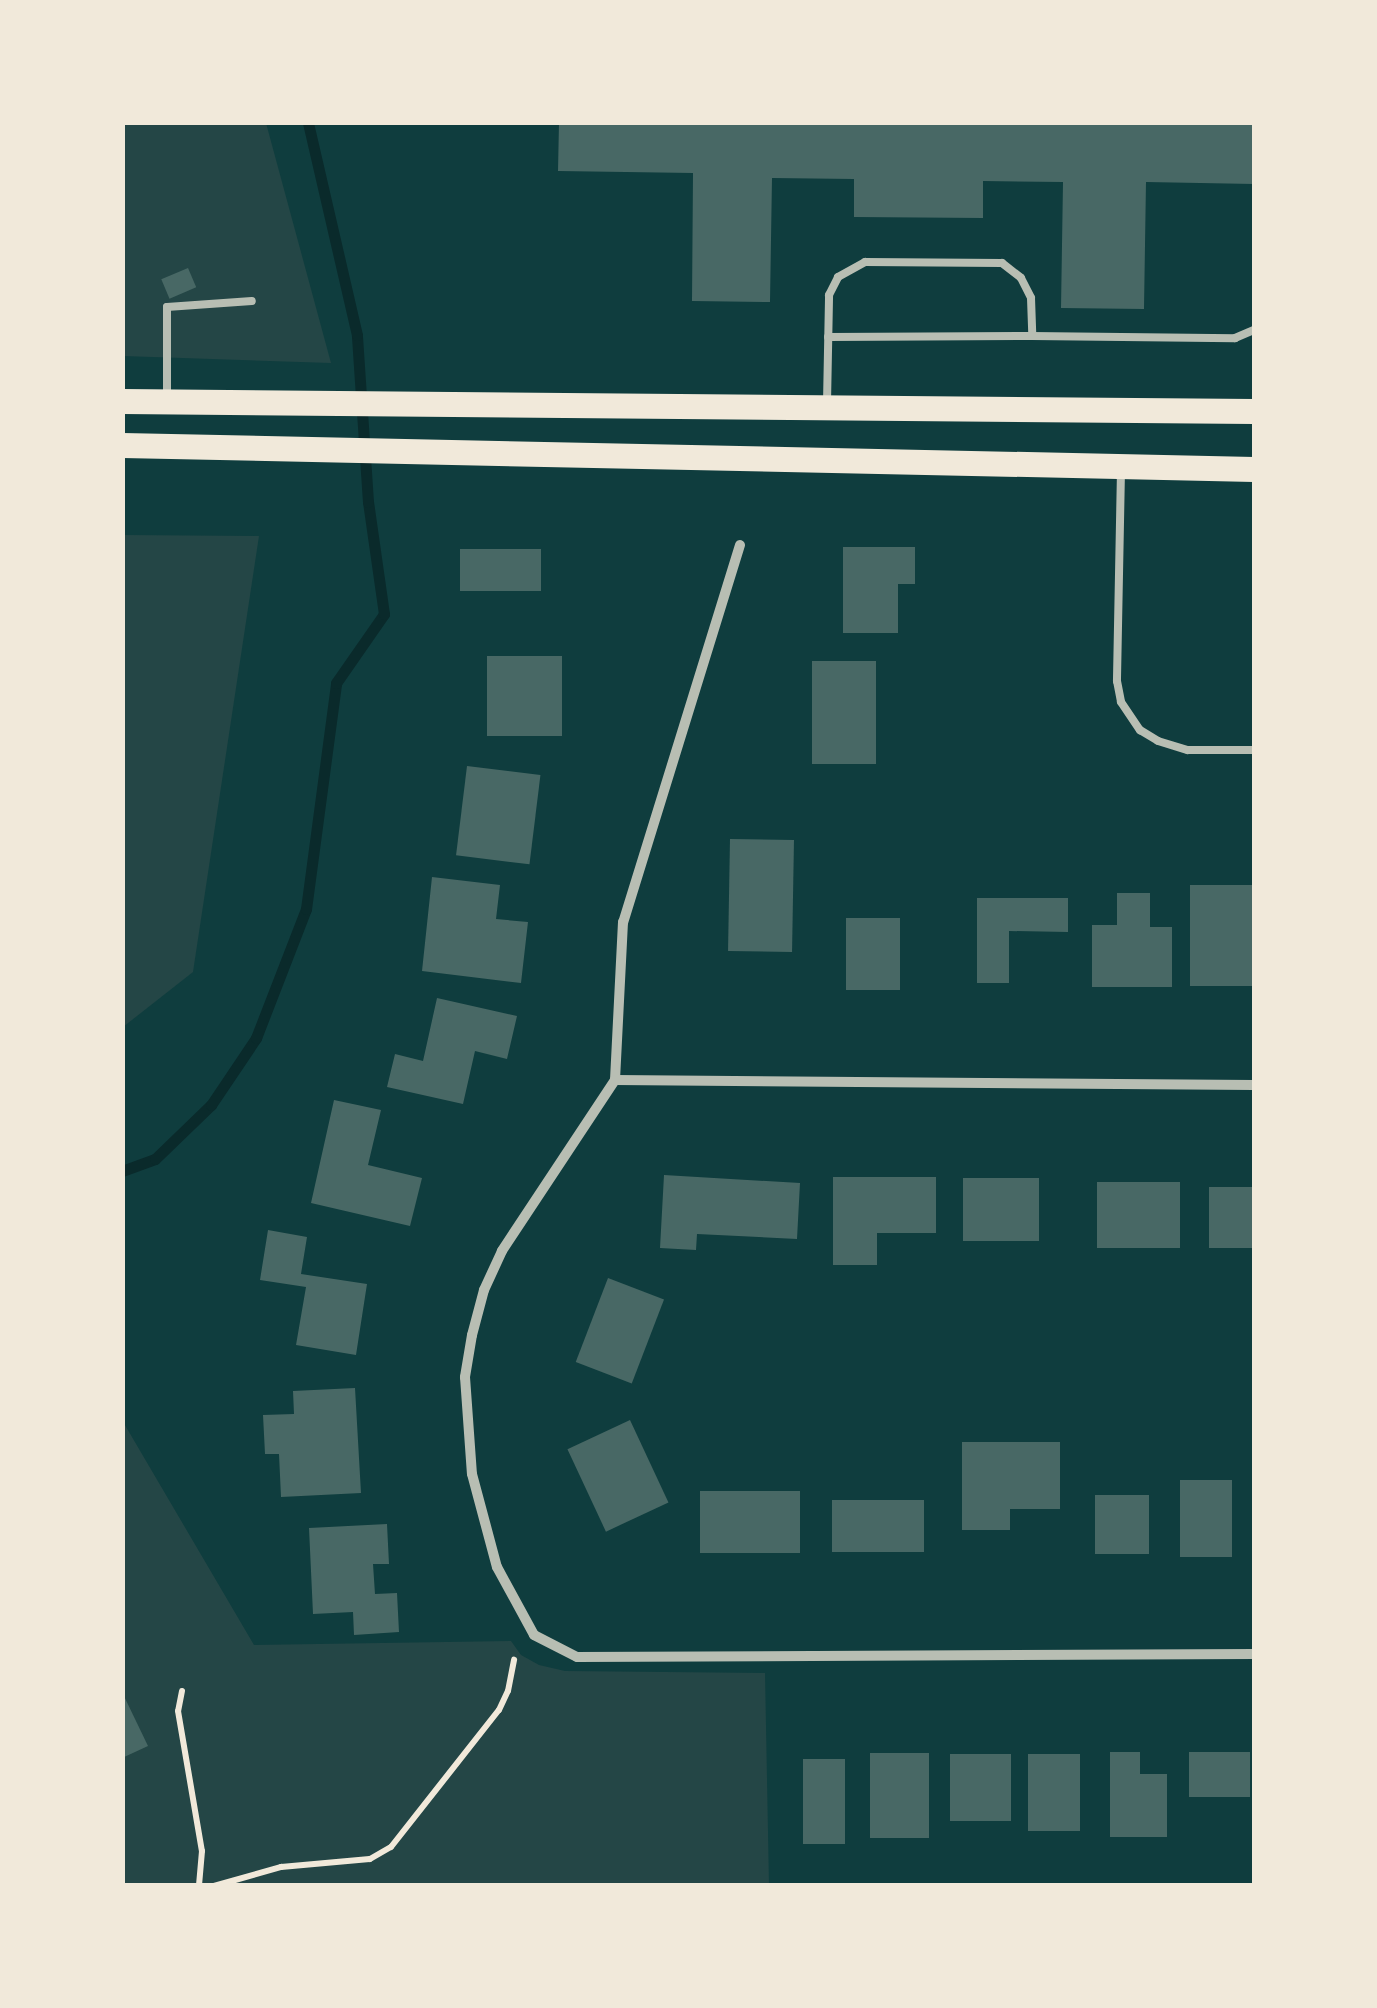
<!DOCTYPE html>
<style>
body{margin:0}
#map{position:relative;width:1377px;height:2008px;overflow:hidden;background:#0f3d3e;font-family:"Open Sans",sans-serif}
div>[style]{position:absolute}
.green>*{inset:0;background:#244646}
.stream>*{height:11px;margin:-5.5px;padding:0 5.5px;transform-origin:5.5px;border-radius:5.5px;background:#0a2a2b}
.building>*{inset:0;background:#486865;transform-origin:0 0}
.path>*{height:6px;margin:-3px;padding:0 3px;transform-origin:3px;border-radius:3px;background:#f1e9da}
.service>*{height:8px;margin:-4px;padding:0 4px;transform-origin:4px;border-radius:4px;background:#b8beb3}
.minor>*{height:10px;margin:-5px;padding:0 5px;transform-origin:5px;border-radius:5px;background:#b8beb3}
.primary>*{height:25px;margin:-12.5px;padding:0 12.5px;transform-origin:12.5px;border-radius:12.5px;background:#f1e9da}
span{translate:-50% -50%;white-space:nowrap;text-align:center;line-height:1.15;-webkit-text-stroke:8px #f1e9da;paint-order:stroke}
.frame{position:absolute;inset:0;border:125px solid #f1e9da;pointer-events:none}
</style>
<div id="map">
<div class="green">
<i style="clip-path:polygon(123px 123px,266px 123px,331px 363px,123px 356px)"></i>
<i style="clip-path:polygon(123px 535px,259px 536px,193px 972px,123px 1027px)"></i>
<i style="clip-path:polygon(122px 1420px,254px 1645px,511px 1641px,521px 1655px,539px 1665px,565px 1671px,765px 1673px,769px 1885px,123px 1885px)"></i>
</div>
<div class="stream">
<i style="left:122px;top:1171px;width:35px;rotate:-20deg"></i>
<i style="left:155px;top:1159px;width:78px;rotate:-44deg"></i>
<i style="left:211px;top:1105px;width:81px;rotate:-56.1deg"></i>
<i style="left:256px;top:1038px;width:138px;rotate:-68.8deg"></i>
<i style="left:306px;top:909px;width:228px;rotate:-82.4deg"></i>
<i style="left:336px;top:683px;width:84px;rotate:-55.2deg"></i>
<i style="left:384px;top:614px;width:113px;rotate:-98.1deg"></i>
<i style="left:368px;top:502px;width:167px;rotate:-93.8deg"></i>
<i style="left:357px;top:335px;width:219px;rotate:-103deg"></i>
</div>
<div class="building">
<i style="clip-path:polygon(559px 122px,1254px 122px,1254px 184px,1146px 182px,1144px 309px,1061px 308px,1063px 182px,983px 181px,983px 218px,854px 217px,854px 179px,772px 178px,770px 302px,692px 301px,693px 173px,558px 171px)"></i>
<i style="left:188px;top:268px;width:21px;height:29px;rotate:67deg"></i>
<i style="clip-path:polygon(843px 547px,915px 547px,915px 584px,898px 584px,898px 633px,843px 633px)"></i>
<i style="left:460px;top:549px;width:81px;height:42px"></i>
<i style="left:487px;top:656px;width:75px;height:80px"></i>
<i style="left:812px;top:661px;width:64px;height:103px"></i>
<i style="left:467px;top:766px;width:74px;height:90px;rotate:7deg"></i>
<i style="left:730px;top:839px;width:64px;height:112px;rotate:1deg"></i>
<i style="clip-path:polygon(432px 877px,500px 885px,496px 919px,528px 922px,521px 983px,422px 971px)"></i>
<i style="left:1190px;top:885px;width:64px;height:101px"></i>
<i style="clip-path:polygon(1117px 893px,1150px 893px,1150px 927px,1172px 927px,1172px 987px,1092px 987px,1092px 925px,1117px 925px)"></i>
<i style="clip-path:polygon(977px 898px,1068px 898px,1068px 932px,1009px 931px,1009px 983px,977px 983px)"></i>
<i style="left:846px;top:918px;width:54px;height:72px"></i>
<i style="clip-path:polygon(437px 998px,517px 1016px,507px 1059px,475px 1051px,463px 1104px,387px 1087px,395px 1054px,423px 1061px)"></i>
<i style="clip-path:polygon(334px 1100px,381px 1110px,368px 1165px,422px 1178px,410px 1226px,311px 1203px)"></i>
<i style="clip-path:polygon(664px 1175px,800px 1183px,797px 1239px,697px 1234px,696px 1250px,660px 1248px)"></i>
<i style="clip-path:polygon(833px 1177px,936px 1177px,936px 1233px,877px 1233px,877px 1265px,833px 1265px)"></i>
<i style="left:963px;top:1178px;width:76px;height:63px"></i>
<i style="left:1097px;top:1182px;width:83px;height:66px"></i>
<i style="left:1209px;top:1187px;width:45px;height:61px"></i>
<i style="clip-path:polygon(268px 1230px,307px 1237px,301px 1274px,367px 1284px,356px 1355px,296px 1345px,306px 1287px,260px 1280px)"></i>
<i style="left:608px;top:1278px;width:60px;height:90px;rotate:21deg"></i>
<i style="clip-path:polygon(355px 1388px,361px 1493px,281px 1497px,279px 1454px,265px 1454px,263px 1415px,294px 1414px,293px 1391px)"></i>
<i style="left:630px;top:1420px;width:91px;height:69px;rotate:65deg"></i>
<i style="clip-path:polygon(962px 1442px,1060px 1442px,1060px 1509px,1010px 1509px,1010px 1530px,962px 1530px)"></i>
<i style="left:1180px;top:1480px;width:52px;height:77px"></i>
<i style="left:700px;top:1491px;width:100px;height:62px"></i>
<i style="left:1095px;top:1495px;width:54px;height:59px"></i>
<i style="left:924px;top:1500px;width:52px;height:92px;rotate:90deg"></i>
<i style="clip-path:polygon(387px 1524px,389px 1564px,373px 1564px,375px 1594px,397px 1593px,399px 1632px,354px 1635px,353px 1612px,313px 1614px,309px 1528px)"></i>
<i style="clip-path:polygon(122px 1692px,148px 1746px,122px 1758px)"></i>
<i style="clip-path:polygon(1110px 1752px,1140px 1752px,1140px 1774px,1167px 1774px,1167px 1837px,1110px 1837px)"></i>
<i style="left:1189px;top:1752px;width:61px;height:45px"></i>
<i style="left:870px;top:1753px;width:59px;height:85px"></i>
<i style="left:950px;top:1754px;width:61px;height:67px"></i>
<i style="left:1028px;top:1754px;width:52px;height:77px"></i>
<i style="left:803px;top:1759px;width:42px;height:85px"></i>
</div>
<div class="path">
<i style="left:182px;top:1691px;width:20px;rotate:101deg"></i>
<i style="left:178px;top:1711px;width:142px;rotate:80.3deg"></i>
<i style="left:202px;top:1851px;width:35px;rotate:95deg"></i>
<i style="left:214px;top:1886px;width:70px;rotate:-15.8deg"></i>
<i style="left:281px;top:1867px;width:89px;rotate:-5.1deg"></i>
<i style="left:370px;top:1859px;width:24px;rotate:-30deg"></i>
<i style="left:391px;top:1847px;width:174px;rotate:-51.8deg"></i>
<i style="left:499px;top:1710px;width:21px;rotate:-65deg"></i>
<i style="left:508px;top:1691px;width:32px;rotate:-79deg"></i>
</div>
<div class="service">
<i style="left:828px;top:337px;width:204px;rotate:-0.3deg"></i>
<i style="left:167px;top:397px;width:90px;rotate:-90deg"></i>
<i style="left:167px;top:307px;width:85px;rotate:-4deg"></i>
<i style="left:827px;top:403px;width:108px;rotate:-88.9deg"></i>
<i style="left:829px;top:295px;width:20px;rotate:-63deg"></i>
<i style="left:838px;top:277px;width:31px;rotate:-29deg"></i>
<i style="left:865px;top:262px;width:137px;rotate:0.4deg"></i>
<i style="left:1002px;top:263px;width:24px;rotate:38deg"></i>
<i style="left:1021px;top:278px;width:22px;rotate:63deg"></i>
<i style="left:1031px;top:298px;width:38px;rotate:88deg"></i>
<i style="left:1032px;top:336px;width:203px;rotate:0.6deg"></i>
<i style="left:1235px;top:338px;width:21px;rotate:-23deg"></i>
<i style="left:1121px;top:470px;width:211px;rotate:91.1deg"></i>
<i style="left:1117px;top:681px;width:21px;rotate:79deg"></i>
<i style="left:1121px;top:702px;width:34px;rotate:56deg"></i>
<i style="left:1140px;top:730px;width:21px;rotate:31deg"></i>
<i style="left:1158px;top:741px;width:31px;rotate:17deg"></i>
<i style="left:1188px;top:750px;width:66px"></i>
</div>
<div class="minor">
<i style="left:740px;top:545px;width:395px;rotate:107.2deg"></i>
<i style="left:623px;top:922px;width:158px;rotate:92.9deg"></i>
<i style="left:615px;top:1080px;width:205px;rotate:123.5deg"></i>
<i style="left:502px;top:1251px;width:43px;rotate:114.8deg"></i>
<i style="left:484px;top:1290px;width:47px;rotate:104.9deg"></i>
<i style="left:472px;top:1335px;width:43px;rotate:99.5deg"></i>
<i style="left:465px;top:1377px;width:97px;rotate:85.9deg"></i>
<i style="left:472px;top:1474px;width:96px;rotate:75deg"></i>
<i style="left:497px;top:1567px;width:77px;rotate:61.4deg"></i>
<i style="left:534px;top:1635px;width:48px;rotate:27.1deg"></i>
<i style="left:577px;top:1657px;width:677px;rotate:-0.25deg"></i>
<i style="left:615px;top:1080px;width:639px;rotate:0.45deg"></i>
</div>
<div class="primary">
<i style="left:122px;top:401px;width:1132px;rotate:0.51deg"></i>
<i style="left:122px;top:445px;width:1132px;rotate:1.21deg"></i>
</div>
<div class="frame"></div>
</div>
